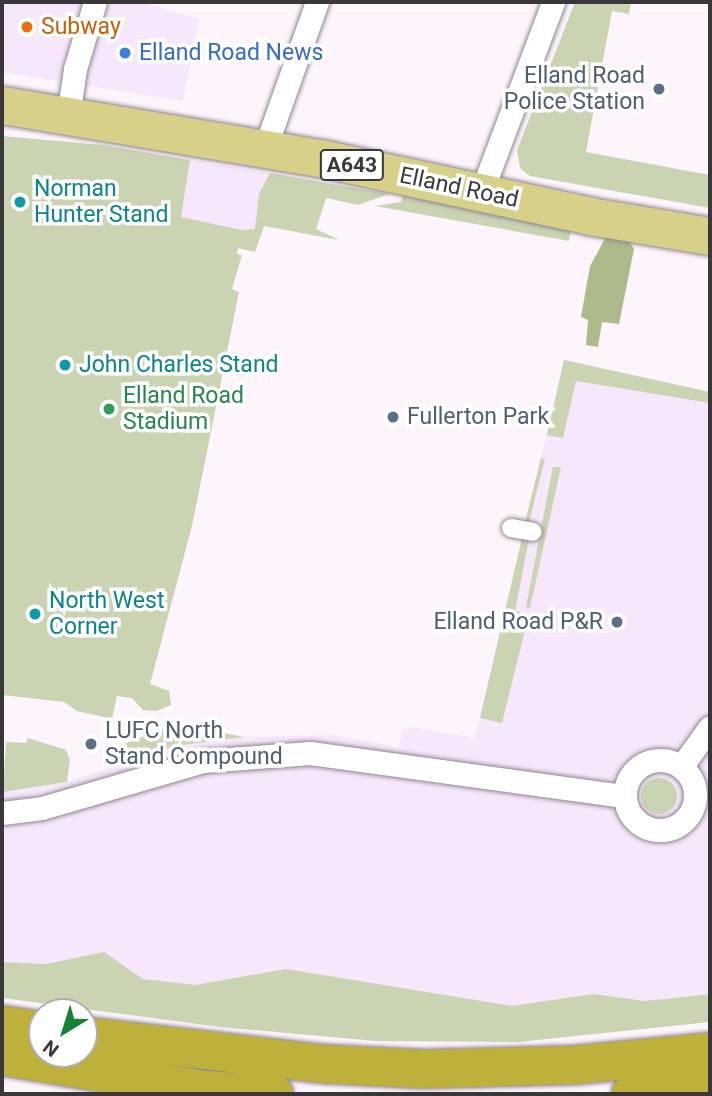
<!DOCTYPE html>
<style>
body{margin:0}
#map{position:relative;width:712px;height:1096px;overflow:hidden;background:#fdf4fc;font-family:Roboto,sans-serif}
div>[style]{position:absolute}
.commercial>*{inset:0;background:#f6e7fb}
.green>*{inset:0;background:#cad4b3;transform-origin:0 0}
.round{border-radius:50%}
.forest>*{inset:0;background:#adbb8c}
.roads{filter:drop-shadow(0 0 2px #8f868e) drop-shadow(0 0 2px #8f868e)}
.pedestrian>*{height:18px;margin:-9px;padding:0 9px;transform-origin:9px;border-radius:9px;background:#fff}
.minor>*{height:23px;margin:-11.5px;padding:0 11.5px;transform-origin:11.5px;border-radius:11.5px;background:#fff}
.minor>.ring{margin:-11.5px;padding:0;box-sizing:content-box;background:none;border:23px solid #fff;border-radius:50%}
.primary>*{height:37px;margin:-18.5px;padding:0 18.5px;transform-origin:18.5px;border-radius:18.5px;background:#d7d089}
.motorway>*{height:38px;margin:-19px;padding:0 19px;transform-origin:19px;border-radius:19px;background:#bdb03b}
.dots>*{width:19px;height:19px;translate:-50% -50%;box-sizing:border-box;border:4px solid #fff;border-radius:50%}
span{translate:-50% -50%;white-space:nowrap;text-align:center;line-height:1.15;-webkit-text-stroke:7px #fff;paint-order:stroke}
.shield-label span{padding:2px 5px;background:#fff;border:2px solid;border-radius:5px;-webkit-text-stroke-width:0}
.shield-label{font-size:21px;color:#3a373a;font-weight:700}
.food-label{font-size:23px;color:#c56008}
.left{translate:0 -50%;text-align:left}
.shop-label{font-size:23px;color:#366cbe}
.service-label{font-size:23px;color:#4e5e75}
.right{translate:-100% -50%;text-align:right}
.street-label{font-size:23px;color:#3a373a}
.culture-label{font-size:23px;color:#0d838f}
.leisure-label{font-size:23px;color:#27864d}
.frame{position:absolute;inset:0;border:4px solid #3a373a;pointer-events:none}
.north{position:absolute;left:28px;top:998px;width:70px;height:70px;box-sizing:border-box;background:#fff;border:2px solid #b0afb0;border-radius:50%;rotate:218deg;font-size:19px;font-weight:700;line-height:28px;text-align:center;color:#3a373a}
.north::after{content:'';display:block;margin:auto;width:24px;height:32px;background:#168035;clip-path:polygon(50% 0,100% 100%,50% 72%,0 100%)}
</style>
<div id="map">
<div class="commercial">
<i style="clip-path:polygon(2px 2px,140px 2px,199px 19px,183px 101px,2px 72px)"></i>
<i style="clip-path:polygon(190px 160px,331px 184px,316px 231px,265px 222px,255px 233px,181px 217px)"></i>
<i style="clip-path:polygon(564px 360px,710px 392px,710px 994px,659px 999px,651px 1005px,508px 1016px,2px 967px,2px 792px,67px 782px,175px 746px,244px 737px,334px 735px,399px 747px,402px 731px,411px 727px,475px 738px)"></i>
</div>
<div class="green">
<i style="clip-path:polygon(575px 2px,631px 2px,629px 14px,612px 11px,586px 152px,710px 175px,710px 208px,530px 176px,520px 168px,517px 150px)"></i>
<i style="clip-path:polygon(2px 136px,103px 145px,190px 160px,181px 217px,242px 230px,255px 229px,259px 194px,270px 173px,389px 194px,358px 205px,326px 198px,316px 229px,339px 240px,264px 226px,255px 252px,238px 248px,237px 254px,242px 255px,232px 289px,239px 292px,192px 526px,150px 684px,169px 691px,171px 705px,156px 711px,143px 710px,132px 698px,117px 696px,112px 719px,77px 711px,64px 702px,2px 695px)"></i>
<i style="clip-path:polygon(403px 196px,571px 228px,569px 241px,375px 206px,401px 202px)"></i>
<i style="clip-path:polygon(564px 360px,710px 392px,710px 403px,576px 381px,563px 438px,547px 435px)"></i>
<i style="left:541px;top:458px;width:4px;height:67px;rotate:14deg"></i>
<i style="clip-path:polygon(553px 467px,561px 467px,530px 608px,526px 607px)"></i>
<i style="clip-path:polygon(522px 538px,529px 539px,515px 611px,529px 614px,502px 723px,480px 718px)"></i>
<i style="clip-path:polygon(176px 724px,244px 737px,175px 746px,114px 765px,119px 746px)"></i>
<i style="clip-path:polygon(28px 738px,66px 750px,70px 760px,67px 782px,3px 792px,6px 742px,26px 743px)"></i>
<i class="round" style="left:641px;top:778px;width:36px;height:36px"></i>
<i style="clip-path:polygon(104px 952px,143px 979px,195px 985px,286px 969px,512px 1006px,593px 994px,645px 1001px,710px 994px,710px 1022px,518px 1042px,375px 1041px,220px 1027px,2px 998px,2px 962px,46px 964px)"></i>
</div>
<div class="forest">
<i style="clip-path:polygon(607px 235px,630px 242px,634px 249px,619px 324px,602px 322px,598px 347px,586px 345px,588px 320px,581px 317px,590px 266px)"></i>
</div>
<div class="roads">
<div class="pedestrian">
<i style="left:511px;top:528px;width:22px;rotate:10deg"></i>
</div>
<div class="minor">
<i style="left:68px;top:116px;width:48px;rotate:-81.5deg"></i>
<i style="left:75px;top:69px;width:70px;rotate:-73.4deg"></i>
<i style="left:265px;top:148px;width:155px;rotate:-70.4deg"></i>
<i style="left:481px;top:193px;width:204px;rotate:-69.3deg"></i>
<i class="ring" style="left:625px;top:760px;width:47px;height:47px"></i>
<i style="left:681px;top:767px;width:49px;rotate:-54.1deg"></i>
<i style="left:2px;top:813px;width:40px;rotate:-7.1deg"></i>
<i style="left:42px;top:808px;width:168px;rotate:-16.3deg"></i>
<i style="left:203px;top:761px;width:107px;rotate:-4.3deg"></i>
<i style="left:310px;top:753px;width:317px;rotate:7.8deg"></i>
</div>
<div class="primary">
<i style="left:2px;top:105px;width:327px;rotate:9.5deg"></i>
<i style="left:325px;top:159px;width:271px;rotate:12.1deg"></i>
<i style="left:590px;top:216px;width:122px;rotate:9.5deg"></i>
</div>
<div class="motorway">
<i style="left:2px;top:1025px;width:40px;rotate:8.5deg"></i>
<i style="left:84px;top:1036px;width:242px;rotate:6.7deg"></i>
<i style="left:324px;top:1064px;width:99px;rotate:2.9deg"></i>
<i style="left:423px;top:1069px;width:152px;rotate:-1.5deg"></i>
<i style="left:575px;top:1065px;width:136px;rotate:-5.5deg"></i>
<i style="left:2px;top:1056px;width:206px;rotate:9.5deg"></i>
<i style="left:205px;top:1090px;width:69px;rotate:3.3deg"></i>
<i style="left:631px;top:1094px;width:79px;rotate:-5.8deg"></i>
</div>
</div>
<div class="dots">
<i style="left:27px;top:27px;background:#e8710a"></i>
<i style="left:125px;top:53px;background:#3f7fe0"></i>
<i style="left:659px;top:89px;background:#5c6f8a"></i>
<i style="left:20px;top:202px;background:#0f9aa8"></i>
<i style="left:65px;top:365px;background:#0f9aa8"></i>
<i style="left:109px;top:409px;background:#2e9e5b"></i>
<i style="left:393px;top:417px;background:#5c6f8a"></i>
<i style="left:35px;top:614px;background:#0f9aa8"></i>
<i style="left:617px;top:622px;background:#5c6f8a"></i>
<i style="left:91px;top:744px;background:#5c6f8a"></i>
</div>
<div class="shield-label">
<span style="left:352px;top:165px">A643</span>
</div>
<div class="food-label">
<span class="left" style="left:41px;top:27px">Subway</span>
</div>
<div class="shop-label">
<span class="left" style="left:139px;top:53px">Elland Road News</span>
</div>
<div class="service-label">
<span class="right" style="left:645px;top:89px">Elland Road<br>Police Station</span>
<span class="left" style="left:407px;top:417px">Fullerton Park</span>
<span class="right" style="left:603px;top:622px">Elland Road P&amp;R</span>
<span class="left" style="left:105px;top:744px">LUFC North<br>Stand Compound</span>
</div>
<div class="street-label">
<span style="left:459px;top:188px;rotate:12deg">Elland Road</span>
</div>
<div class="culture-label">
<span class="left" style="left:34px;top:202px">Norman<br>Hunter Stand</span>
<span class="left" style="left:79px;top:365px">John Charles Stand</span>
<span class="left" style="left:49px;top:614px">North West<br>Corner</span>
</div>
<div class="leisure-label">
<span class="left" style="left:123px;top:409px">Elland Road<br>Stadium</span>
</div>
<div class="frame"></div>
<div class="north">N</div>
</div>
